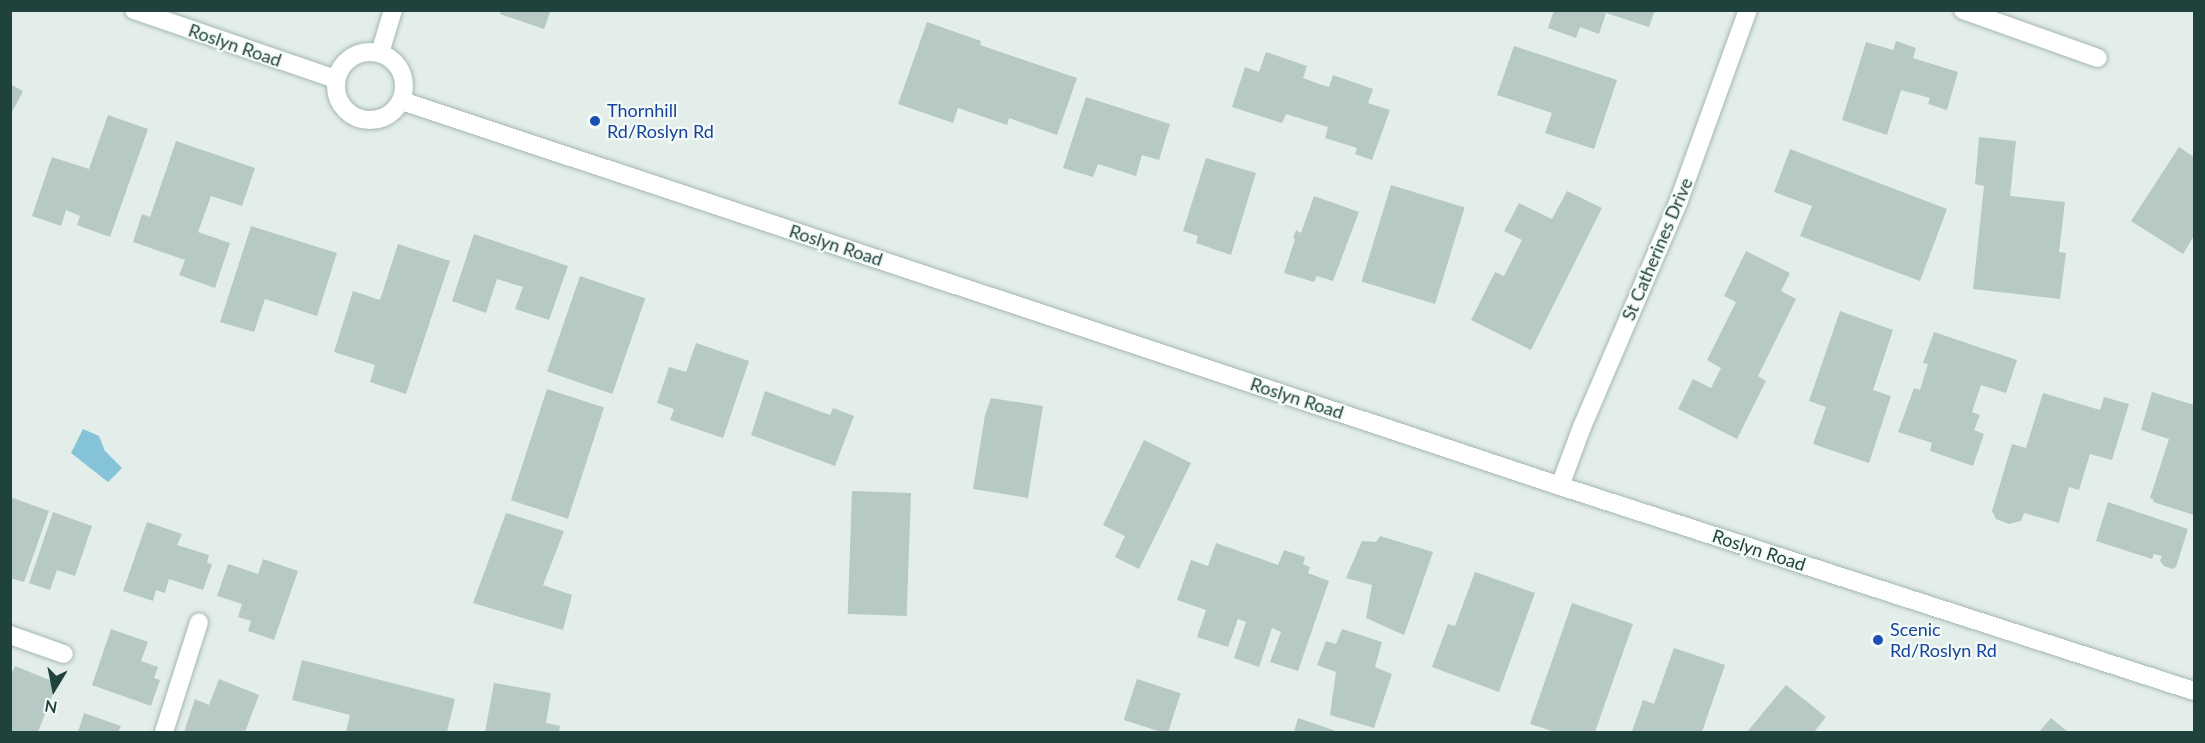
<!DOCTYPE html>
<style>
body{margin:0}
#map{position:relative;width:2205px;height:743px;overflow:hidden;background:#e3eeea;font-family:Lato,sans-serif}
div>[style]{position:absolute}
.water>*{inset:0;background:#85c3d9}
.building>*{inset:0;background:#b7c9c4;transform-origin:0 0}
.roads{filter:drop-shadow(0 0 2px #a5b7b2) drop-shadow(0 0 2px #a5b7b2)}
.service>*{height:18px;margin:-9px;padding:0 9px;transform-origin:9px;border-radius:9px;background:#fff}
.minor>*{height:18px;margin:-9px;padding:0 9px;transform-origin:9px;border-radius:9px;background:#fff}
.tertiary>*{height:18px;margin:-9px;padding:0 9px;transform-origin:9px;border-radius:9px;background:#fff}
.tertiary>.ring{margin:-9px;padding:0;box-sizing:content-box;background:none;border:18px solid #fff;border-radius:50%}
.dots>*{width:16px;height:16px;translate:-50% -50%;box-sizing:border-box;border:3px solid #f4faf8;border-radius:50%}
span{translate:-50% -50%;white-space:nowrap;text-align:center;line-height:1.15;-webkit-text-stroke:4.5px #f4faf8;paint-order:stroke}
.street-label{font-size:18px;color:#20423c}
.transit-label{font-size:18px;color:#164399}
.left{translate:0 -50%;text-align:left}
.frame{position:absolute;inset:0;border:12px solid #20423c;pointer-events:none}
.north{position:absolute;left:24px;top:659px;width:60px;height:60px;-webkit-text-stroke:4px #f4faf8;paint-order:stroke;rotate:190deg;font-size:16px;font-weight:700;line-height:24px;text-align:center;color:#20423c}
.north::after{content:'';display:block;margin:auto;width:21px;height:27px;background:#20423c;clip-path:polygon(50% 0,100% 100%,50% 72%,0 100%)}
</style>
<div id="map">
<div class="water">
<i style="clip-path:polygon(83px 429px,99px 436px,105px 451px,122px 468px,108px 482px,71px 453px)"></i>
</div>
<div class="building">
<i style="clip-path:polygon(501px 10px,551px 10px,544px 29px,500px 14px)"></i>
<i style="clip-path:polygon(1554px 10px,1655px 10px,1649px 27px,1606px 13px,1599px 34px,1580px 27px,1576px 38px,1548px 28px)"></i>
<i style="clip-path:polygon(927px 22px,981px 41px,980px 45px,1077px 78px,1057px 135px,1009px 118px,1007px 125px,958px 108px,953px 123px,898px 104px)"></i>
<i style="clip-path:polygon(1896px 41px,1916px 48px,1913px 58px,1958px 72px,1947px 110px,1928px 104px,1930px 98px,1901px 90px,1887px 135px,1842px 120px,1866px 42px,1893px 50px)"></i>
<i style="clip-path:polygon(1514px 46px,1617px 80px,1594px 149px,1545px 133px,1552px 113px,1497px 95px)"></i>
<i style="clip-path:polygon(1266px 52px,1307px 66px,1303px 78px,1319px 84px,1329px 87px,1333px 75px,1373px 89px,1368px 103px,1390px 110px,1372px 160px,1355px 154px,1357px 148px,1325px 138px,1328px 127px,1286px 114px,1282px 123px,1232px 107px,1245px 67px,1259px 72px)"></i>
<i style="clip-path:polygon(10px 84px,23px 91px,10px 116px)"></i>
<i style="clip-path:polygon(1086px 97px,1170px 124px,1159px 160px,1142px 155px,1136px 176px,1098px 164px,1093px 177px,1063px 168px)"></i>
<i style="clip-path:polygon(108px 115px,148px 129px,110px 237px,77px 225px,80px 216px,66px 210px,61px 226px,32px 216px,52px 157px,89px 169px)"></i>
<i style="clip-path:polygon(1979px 137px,2016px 141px,2010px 196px,2065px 202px,2059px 252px,2066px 253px,2060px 299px,1973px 289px,1984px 186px,1975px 184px)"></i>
<i style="clip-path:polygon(176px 141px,255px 168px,242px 206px,211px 196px,198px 232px,230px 243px,215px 288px,179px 275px,185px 260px,133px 242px,142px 214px,150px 217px)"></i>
<i style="clip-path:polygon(2179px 147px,2194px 157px,2194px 236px,2183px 254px,2131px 221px)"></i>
<i style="clip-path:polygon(1790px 149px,1947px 209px,1920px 281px,1800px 236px,1812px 206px,1774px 192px)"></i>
<i style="clip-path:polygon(1206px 158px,1256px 173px,1231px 255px,1196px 243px,1198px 236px,1183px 231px)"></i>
<i style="left:1391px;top:185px;width:77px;height:101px;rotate:17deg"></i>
<i style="clip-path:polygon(1567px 191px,1602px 208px,1531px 350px,1471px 320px,1495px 272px,1504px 276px,1522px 240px,1504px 231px,1519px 203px,1552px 219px)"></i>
<i style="clip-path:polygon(1314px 196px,1359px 212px,1333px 281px,1317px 276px,1314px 282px,1284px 273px,1295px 239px,1293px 238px,1296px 230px,1301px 233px)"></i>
<i style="clip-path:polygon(251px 226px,337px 253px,317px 316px,265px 299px,254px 332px,220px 322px)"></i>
<i style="clip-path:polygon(474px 234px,568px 266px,549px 320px,515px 309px,523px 287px,497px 279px,486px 313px,452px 301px)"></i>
<i style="clip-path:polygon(398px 244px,450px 261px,406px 394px,370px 382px,375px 365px,334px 352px,353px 291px,380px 300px)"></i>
<i style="clip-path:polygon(1746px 251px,1790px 273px,1781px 291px,1796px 299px,1758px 376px,1766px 381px,1737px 439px,1678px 409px,1693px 379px,1711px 388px,1721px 368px,1707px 360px,1736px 302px,1724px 296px)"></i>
<i style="left:580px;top:276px;width:69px;height:101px;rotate:19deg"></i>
<i style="clip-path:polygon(1840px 311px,1893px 330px,1873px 390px,1891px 396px,1869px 463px,1813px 444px,1826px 407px,1809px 401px)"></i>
<i style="clip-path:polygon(1934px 332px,2017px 360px,2006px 393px,1981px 385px,1972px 412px,1980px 415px,1974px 430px,1984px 434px,1973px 466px,1930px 451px,1932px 443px,1898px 432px,1914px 388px,1920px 390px,1928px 364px,1923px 363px)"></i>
<i style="clip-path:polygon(696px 343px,749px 361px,723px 438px,670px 420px,674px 409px,657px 403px,669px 367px,686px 372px)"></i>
<i style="left:547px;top:389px;width:60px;height:117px;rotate:18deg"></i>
<i style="clip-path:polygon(765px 391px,830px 415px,833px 408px,854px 416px,835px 466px,751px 435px)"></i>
<i style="clip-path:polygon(2152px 392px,2194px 405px,2194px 515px,2153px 502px,2154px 500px,2150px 498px,2169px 439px,2141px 430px)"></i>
<i style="clip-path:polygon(2043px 393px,2100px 410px,2104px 397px,2129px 404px,2112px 460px,2090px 454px,2079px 490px,2069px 487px,2059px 523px,2024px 513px,2021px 521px,2009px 524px,1996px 519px,1992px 511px,2012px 444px,2026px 448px)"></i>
<i style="clip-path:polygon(991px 398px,1043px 406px,1028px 498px,973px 489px,985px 415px)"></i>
<i style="clip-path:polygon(1144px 440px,1191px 463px,1139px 569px,1115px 557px,1125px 536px,1103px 525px)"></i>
<i style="left:852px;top:491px;width:59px;height:123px;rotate:2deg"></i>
<i style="clip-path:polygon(10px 497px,49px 511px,24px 582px,10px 578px)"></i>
<i style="clip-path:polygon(2108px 502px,2188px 529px,2176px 567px,2172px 569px,2164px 566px,2160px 561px,2162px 556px,2154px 554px,2152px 559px,2096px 541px)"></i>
<i style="clip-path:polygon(53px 512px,92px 526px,75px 576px,57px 570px,50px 590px,29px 583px)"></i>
<i style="clip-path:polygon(506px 513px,564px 531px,543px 585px,572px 595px,563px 630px,473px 603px)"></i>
<i style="clip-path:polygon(147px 522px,182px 534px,177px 545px,209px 555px,207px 563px,212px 564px,203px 590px,169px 579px,165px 593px,156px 590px,153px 601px,123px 591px)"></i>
<i style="clip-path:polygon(1380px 536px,1433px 552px,1404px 635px,1366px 618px,1372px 585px,1346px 578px,1362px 541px,1376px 542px)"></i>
<i style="clip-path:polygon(1216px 543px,1278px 565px,1284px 550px,1305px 557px,1303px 564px,1310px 567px,1308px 573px,1329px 581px,1298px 671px,1270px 662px,1281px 632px,1272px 628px,1259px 667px,1234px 658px,1246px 622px,1238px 619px,1228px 647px,1197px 637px,1206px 610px,1177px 600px,1191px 560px,1208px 566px)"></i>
<i style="clip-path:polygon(263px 559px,298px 571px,274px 640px,248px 631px,251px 621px,238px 617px,242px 604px,217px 596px,228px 564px,258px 574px)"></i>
<i style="clip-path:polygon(1475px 572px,1535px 593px,1499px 692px,1432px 667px,1448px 624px,1455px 626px)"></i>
<i style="clip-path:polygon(1572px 603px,1633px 624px,1595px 732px,1555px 732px,1530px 724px)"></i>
<i style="clip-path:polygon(111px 629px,148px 642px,141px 661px,158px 667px,154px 678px,160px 680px,151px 706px,92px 685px)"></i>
<i style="clip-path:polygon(1342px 629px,1382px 642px,1375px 667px,1392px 674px,1374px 728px,1330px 715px,1336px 672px,1317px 665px,1326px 641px,1336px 644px)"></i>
<i style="clip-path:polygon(1674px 648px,1725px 665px,1702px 732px,1632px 731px,1643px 700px,1654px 704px)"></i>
<i style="clip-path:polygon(302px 660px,455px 699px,447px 732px,346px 732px,350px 715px,292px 700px)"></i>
<i style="clip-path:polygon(15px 666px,57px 683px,38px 732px,10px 732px,10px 676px)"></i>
<i style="clip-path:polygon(219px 679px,259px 695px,245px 732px,184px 732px,195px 699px,209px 705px)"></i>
<i style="left:1137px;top:679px;width:46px;height:43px;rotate:18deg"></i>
<i style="clip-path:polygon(494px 683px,551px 693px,546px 723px,560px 726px,559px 732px,485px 732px)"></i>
<i style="clip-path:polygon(1786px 685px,1826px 717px,1814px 732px,1747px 732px)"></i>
<i style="clip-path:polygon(84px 713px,121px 726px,118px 732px,78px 732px)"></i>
<i style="clip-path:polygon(1298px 718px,1339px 732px,1294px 732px)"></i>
<i style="clip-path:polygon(2051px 718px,2068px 732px,2039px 732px)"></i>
</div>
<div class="roads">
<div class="service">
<i style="left:10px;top:635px;width:57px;rotate:19.4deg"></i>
<i style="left:164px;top:732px;width:115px;rotate:-72.3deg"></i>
</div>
<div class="minor">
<i style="left:1963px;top:10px;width:143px;rotate:19.6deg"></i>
<i style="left:1560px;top:486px;width:63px;rotate:-69.6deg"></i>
<i style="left:1582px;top:427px;width:244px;rotate:-66.8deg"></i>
<i style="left:1678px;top:203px;width:205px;rotate:-70.1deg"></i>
</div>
<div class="tertiary">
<i style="left:134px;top:10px;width:213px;rotate:18.9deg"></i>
<i class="ring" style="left:336px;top:52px;width:50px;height:50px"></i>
<i style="left:380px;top:53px;width:45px;rotate:-73.2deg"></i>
<i style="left:402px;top:101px;width:1220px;rotate:18.39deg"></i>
<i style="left:1560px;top:486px;width:666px;rotate:17.92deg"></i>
</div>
</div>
<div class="dots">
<i style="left:595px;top:121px;background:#1a4fb4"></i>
<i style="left:1878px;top:640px;background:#1a4fb4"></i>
</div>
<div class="street-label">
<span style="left:235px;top:45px;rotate:19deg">Roslyn Road</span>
<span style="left:836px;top:245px;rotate:18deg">Roslyn Road</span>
<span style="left:1657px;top:249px;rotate:-67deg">St Catherines Drive</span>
<span style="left:1297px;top:398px;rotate:18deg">Roslyn Road</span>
<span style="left:1759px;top:550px;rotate:18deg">Roslyn Road</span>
</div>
<div class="transit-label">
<span class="left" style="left:607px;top:121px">Thornhill<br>Rd/Roslyn Rd</span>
<span class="left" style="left:1890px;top:640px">Scenic<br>Rd/Roslyn Rd</span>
</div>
<div class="frame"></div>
<div class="north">N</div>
</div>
